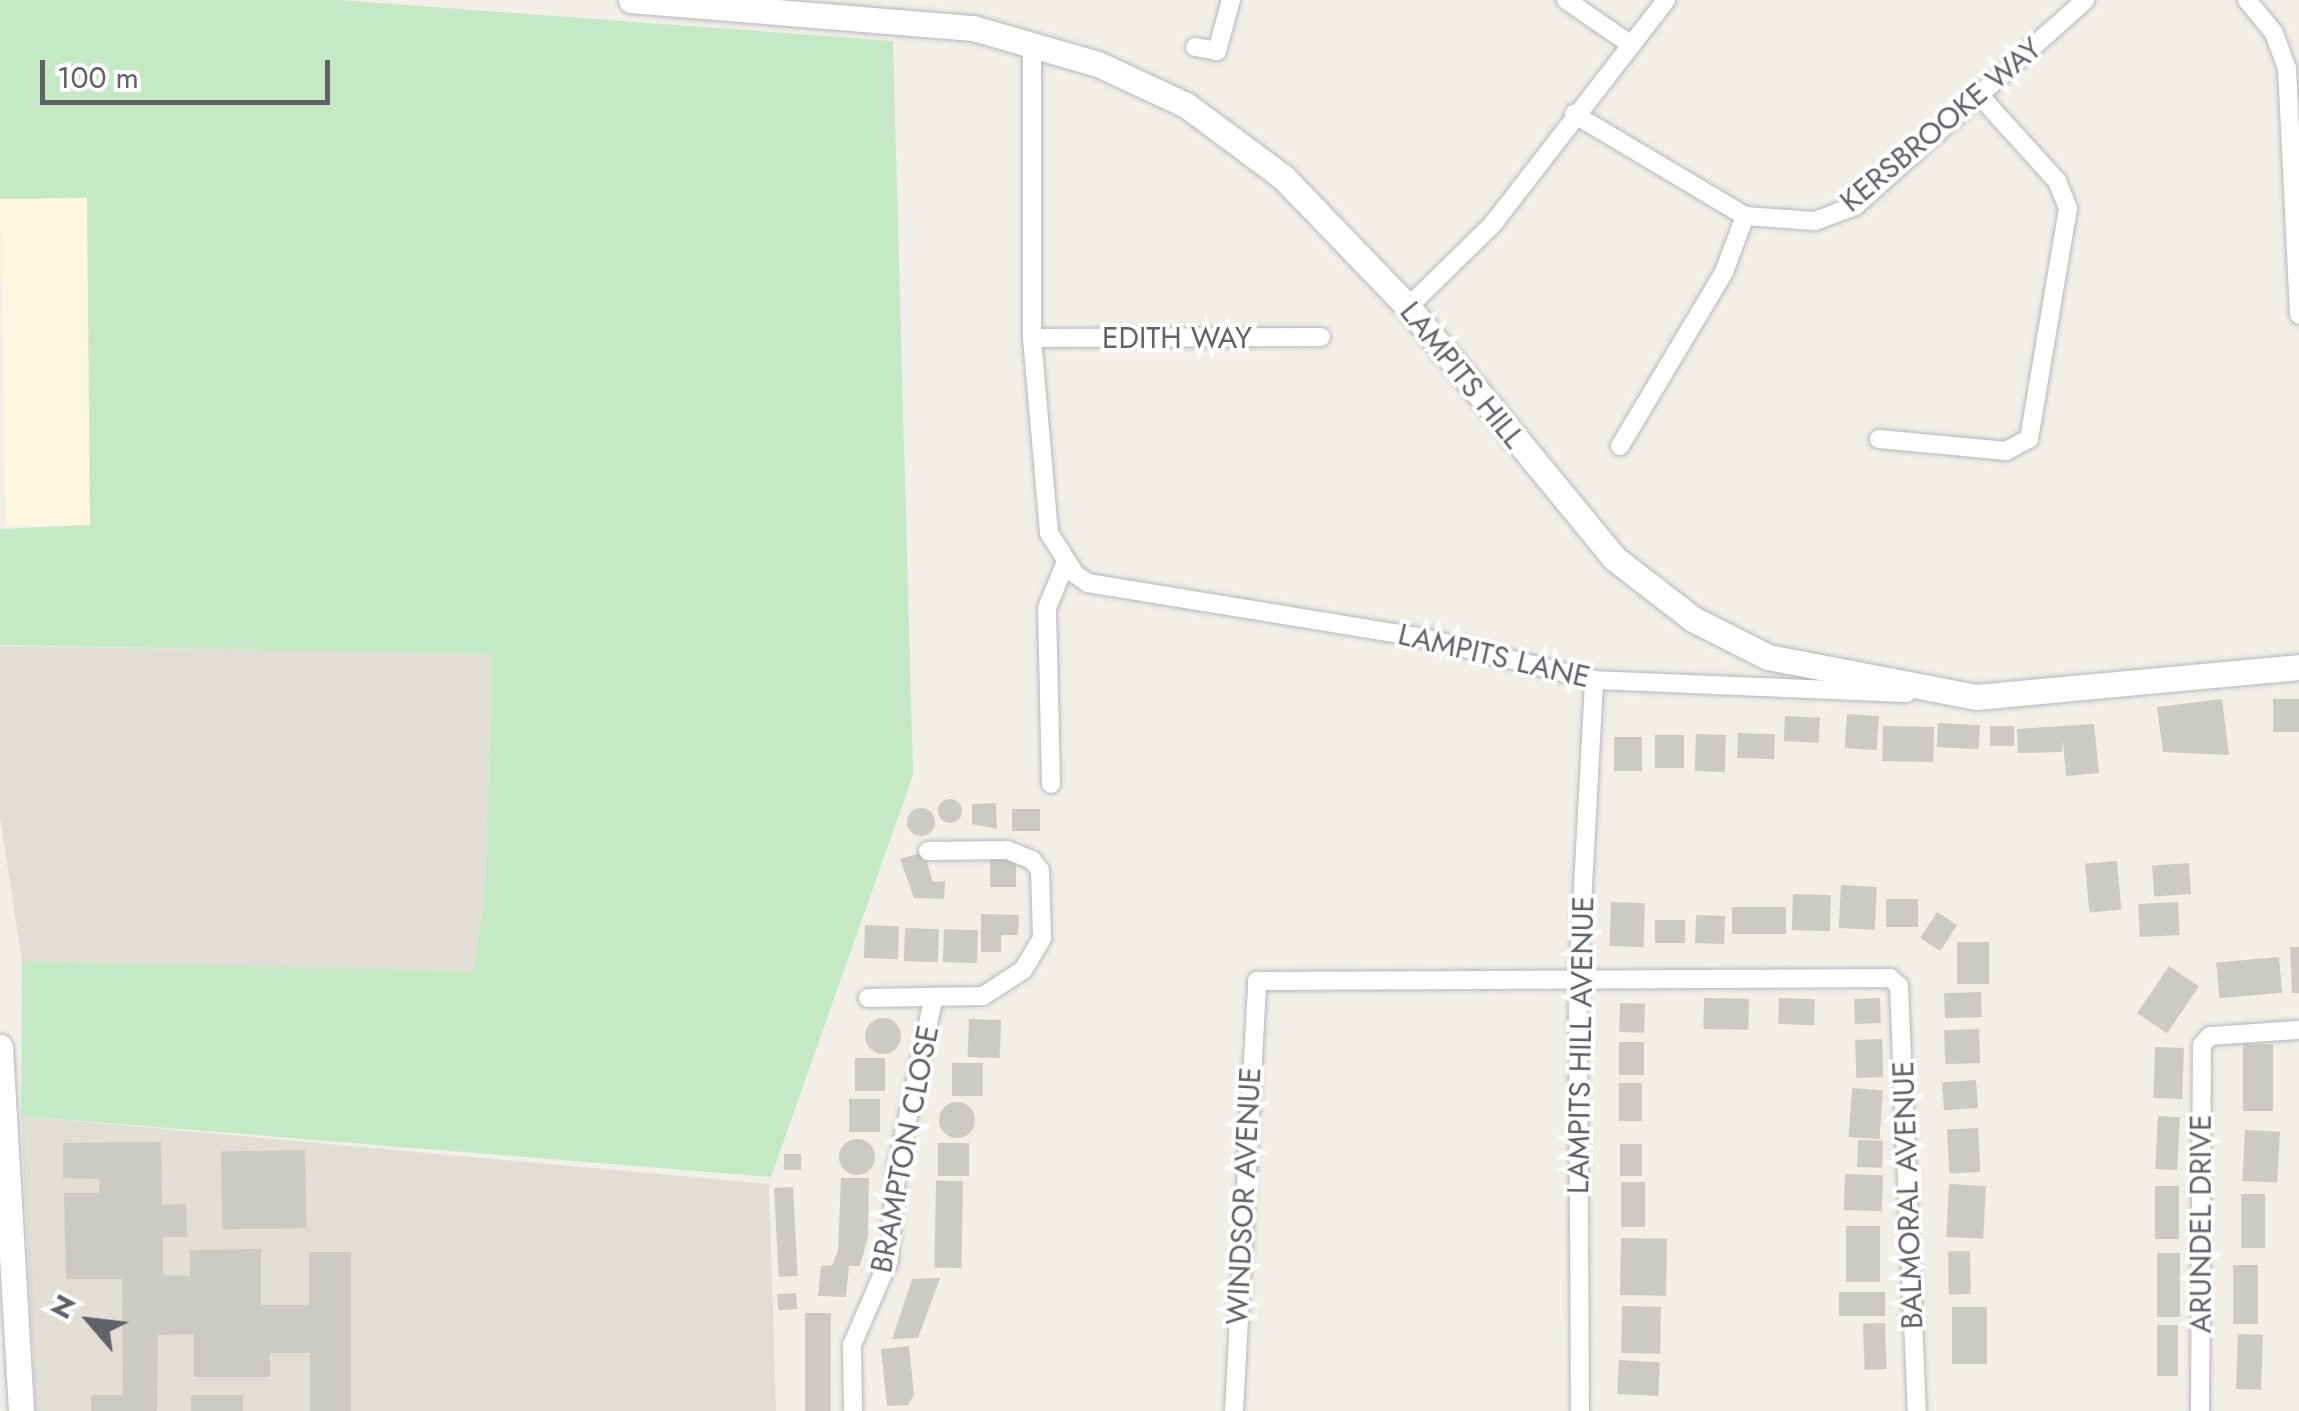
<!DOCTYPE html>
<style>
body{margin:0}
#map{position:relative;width:2299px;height:1411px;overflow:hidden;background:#f1efe8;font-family:Jost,sans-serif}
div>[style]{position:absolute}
.commercial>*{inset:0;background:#fef7e0;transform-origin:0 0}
.education>*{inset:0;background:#e1ded6}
.green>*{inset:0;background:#c5e8c5}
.building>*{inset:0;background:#cccac5;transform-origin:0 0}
.round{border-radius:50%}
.roads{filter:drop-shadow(0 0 2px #b5b8bc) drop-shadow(0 0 2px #b5b8bc)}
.street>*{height:18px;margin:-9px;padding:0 9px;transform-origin:9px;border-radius:9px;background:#fff}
.secondary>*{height:25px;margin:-12.5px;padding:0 12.5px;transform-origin:12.5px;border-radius:12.5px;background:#fff}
span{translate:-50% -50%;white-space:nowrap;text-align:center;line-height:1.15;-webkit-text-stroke:8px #fff;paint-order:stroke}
.street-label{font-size:30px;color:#5f6368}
.north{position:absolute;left:40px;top:1271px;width:100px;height:100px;-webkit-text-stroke:8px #fff;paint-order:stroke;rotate:298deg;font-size:28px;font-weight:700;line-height:40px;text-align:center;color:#5f6368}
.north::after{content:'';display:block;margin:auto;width:35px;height:45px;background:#5f6368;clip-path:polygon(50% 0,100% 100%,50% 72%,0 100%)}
.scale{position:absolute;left:40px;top:60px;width:290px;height:45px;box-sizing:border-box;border:5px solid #5f6368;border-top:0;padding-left:12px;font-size:30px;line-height:35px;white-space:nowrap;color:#5f6368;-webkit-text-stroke:8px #fff;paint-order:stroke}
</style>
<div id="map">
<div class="commercial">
<i style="left:87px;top:197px;width:328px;height:87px;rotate:89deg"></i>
</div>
<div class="education">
<i style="clip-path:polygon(0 646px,492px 653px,485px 894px,473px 971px,23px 969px,0 816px)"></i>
<i style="clip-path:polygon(21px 1116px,769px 1184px,776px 1411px,36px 1411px)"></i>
</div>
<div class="green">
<i style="clip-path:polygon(0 0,339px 0,893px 41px,913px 775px,771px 1177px,21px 1116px,22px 961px,473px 971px,485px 894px,492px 654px,0 645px,0 529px,90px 525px,87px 198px,0 199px)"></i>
</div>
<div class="building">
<i style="clip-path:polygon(2222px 699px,2229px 755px,2163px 752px,2157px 707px)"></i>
<i style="left:2273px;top:699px;width:26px;height:33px"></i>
<i style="left:1847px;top:714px;width:32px;height:34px;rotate:4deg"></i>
<i style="left:1785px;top:716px;width:35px;height:25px;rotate:3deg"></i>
<i style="left:1938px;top:723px;width:42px;height:24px;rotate:3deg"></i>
<i style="clip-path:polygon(2094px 724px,2099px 773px,2066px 776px,2063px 741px,2062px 752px,2018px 753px,2017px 729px)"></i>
<i style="left:1883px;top:726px;width:51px;height:35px;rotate:1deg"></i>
<i style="left:1990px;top:726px;width:24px;height:20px"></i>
<i style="left:1738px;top:733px;width:37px;height:25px;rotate:2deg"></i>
<i style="left:1696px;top:734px;width:30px;height:37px;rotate:2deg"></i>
<i style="left:1655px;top:735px;width:29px;height:33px"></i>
<i style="left:1614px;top:737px;width:28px;height:34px"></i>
<i class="round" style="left:938px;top:799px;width:24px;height:24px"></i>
<i style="clip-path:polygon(996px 803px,997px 829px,972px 824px,972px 804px)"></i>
<i class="round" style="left:907px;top:808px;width:28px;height:28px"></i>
<i style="left:1012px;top:809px;width:28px;height:22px"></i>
<i style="clip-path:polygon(924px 852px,933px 882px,945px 881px,944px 899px,914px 898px,900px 859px)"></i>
<i style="left:990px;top:857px;width:26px;height:30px"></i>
<i style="left:2117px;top:861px;width:49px;height:32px;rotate:85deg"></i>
<i style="left:2189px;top:863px;width:31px;height:37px;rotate:86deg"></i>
<i style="left:1841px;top:885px;width:36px;height:43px;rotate:3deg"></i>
<i style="left:1793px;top:894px;width:38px;height:36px;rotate:2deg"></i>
<i style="left:1886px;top:899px;width:32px;height:28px"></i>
<i style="left:1611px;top:902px;width:34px;height:44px;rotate:2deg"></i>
<i style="left:2178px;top:902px;width:33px;height:40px;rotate:87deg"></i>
<i style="left:1786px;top:907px;width:27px;height:54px;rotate:90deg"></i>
<i style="left:1937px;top:912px;width:24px;height:31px;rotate:33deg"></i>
<i style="clip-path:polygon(981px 914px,1019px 915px,1018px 935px,1001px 935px,1001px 952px,981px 952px)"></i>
<i style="left:1696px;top:915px;width:29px;height:28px;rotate:2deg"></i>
<i style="left:1655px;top:920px;width:30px;height:23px"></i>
<i style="left:865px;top:925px;width:34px;height:33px;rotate:2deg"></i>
<i style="left:905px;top:928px;width:34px;height:33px;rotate:2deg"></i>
<i style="left:944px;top:929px;width:34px;height:33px;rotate:2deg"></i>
<i style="left:1957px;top:942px;width:32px;height:42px"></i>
<i style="clip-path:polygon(2290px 947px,2299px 947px,2299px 993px,2292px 993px)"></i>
<i style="left:2279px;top:957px;width:36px;height:63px;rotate:85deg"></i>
<i style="left:2169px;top:966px;width:36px;height:57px;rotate:34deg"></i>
<i style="left:1981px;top:992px;width:25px;height:37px;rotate:88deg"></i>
<i style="left:1704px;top:998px;width:45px;height:31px;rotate:1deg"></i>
<i style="left:1779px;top:998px;width:36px;height:26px;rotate:2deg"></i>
<i style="left:1880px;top:998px;width:25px;height:26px;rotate:88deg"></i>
<i style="left:1620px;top:1003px;width:25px;height:29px;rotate:2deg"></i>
<i class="round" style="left:865px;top:1018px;width:36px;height:36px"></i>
<i style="left:969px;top:1019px;width:32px;height:38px;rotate:2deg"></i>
<i style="left:1979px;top:1029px;width:34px;height:35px;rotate:88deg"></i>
<i style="left:1882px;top:1039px;width:38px;height:27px;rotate:88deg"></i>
<i style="left:1619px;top:1042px;width:25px;height:33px"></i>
<i style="left:2243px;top:1044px;width:30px;height:67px"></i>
<i style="left:2155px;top:1047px;width:29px;height:51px;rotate:2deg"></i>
<i style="left:855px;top:1058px;width:30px;height:33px"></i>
<i style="left:952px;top:1063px;width:31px;height:33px"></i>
<i style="left:1976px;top:1080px;width:28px;height:34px;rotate:86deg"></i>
<i style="left:1619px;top:1083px;width:23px;height:38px"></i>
<i style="left:1852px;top:1088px;width:31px;height:49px;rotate:4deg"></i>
<i style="left:849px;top:1099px;width:31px;height:33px"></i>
<i class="round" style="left:939px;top:1102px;width:36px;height:36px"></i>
<i style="left:2158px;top:1116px;width:22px;height:53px;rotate:3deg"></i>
<i style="left:1978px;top:1128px;width:44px;height:31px;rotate:87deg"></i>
<i style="left:2245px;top:1130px;width:35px;height:51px;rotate:3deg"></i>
<i class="round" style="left:839px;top:1139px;width:36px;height:36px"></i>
<i style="left:1858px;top:1140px;width:25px;height:27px;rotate:2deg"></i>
<i style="clip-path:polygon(161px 1142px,162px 1205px,186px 1204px,187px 1237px,163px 1237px,163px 1275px,190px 1276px,190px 1250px,261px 1249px,261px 1305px,309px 1305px,309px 1252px,351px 1252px,351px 1411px,310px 1411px,310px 1353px,270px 1353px,270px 1377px,194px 1377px,194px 1334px,158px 1335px,157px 1411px,91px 1411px,91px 1395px,123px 1395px,122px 1279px,66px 1279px,64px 1193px,99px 1193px,99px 1179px,63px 1178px,63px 1143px)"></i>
<i style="left:938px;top:1143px;width:31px;height:33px"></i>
<i style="left:1620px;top:1144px;width:22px;height:32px"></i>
<i style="left:305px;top:1150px;width:78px;height:84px;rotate:89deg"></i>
<i style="left:784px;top:1154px;width:17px;height:16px"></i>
<i style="left:1845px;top:1174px;width:38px;height:36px;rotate:2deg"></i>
<i style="clip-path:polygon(841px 1178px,869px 1178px,868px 1237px,860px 1266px,849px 1266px,846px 1297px,818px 1296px,821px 1266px,832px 1265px,838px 1251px)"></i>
<i style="left:963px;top:1181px;width:87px;height:27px;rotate:91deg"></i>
<i style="left:1621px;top:1182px;width:24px;height:45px"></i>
<i style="left:1949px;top:1184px;width:37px;height:53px;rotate:3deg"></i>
<i style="left:2155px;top:1186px;width:24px;height:53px"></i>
<i style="left:793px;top:1187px;width:89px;height:19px;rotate:87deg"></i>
<i style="left:2241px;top:1194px;width:24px;height:54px"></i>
<i style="left:1846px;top:1226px;width:34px;height:56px"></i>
<i style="left:1621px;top:1238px;width:46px;height:57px;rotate:1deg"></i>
<i style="left:1970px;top:1251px;width:43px;height:22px;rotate:89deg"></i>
<i style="left:2157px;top:1253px;width:23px;height:64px"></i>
<i style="left:2233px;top:1265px;width:25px;height:59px"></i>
<i style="clip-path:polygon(940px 1278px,918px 1338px,892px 1339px,912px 1279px)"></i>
<i style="left:1839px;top:1292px;width:46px;height:24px"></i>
<i style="left:796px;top:1293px;width:16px;height:19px;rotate:86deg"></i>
<i style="left:1622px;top:1306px;width:39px;height:47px;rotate:1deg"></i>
<i style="left:1952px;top:1307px;width:35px;height:57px"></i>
<i style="left:805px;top:1313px;width:26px;height:98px"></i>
<i style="left:1885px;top:1323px;width:46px;height:22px;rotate:88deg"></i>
<i style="left:2157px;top:1325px;width:21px;height:51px"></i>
<i style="left:2238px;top:1334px;width:25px;height:55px;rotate:2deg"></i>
<i style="clip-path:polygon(909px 1346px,914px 1395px,908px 1405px,887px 1406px,881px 1349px)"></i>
<i style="left:1619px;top:1360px;width:41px;height:34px;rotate:3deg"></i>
<i style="left:191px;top:1395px;width:52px;height:16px"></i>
</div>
<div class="roads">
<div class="street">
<i style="left:1566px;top:0;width:74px;rotate:34.5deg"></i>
<i style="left:2247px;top:0;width:43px;rotate:50.7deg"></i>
<i style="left:2274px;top:33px;width:37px;rotate:70deg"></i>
<i style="left:2287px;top:68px;width:247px;rotate:87.2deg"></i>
<i style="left:1032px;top:43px;width:295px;rotate:90deg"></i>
<i style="left:1032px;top:338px;width:196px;rotate:85deg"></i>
<i style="left:1049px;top:533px;width:49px;rotate:57.6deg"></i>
<i style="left:1075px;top:574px;width:16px;rotate:35deg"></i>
<i style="left:1088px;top:583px;width:340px;rotate:9.3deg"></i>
<i style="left:1424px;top:638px;width:175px;rotate:13.9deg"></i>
<i style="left:1594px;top:680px;width:313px;rotate:2.4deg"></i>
<i style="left:1195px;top:47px;width:22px;rotate:10deg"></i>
<i style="left:1217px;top:51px;width:53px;rotate:-74.6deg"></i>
<i style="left:1574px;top:114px;width:199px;rotate:30.8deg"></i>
<i style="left:1745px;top:216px;width:70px;rotate:4.1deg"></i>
<i style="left:1815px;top:221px;width:43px;rotate:-20.6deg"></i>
<i style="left:1855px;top:206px;width:309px;rotate:-41.8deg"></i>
<i style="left:1408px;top:307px;width:119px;rotate:-44.3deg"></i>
<i style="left:1493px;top:224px;width:283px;rotate:-52.3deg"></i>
<i style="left:1032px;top:338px;width:289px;rotate:-0.2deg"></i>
<i style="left:1879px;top:439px;width:128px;rotate:5.4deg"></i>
<i style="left:2006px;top:451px;width:26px;rotate:-28deg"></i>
<i style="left:2029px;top:439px;width:234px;rotate:-80.4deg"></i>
<i style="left:2068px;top:208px;width:29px;rotate:-112deg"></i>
<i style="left:2057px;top:181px;width:115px;rotate:-132.2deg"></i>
<i style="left:1620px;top:446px;width:203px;rotate:-59.1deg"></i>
<i style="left:1724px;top:272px;width:60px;rotate:-69.4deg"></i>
<i style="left:1051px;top:784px;width:176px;rotate:-91.3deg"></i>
<i style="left:1047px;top:608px;width:50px;rotate:-67.6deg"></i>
<i style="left:868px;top:998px;width:115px;rotate:-1deg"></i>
<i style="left:983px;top:996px;width:48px;rotate:-33deg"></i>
<i style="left:1023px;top:970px;width:37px;rotate:-59deg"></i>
<i style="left:1042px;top:938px;width:68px;rotate:-91.7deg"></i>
<i style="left:1040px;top:870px;width:13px;rotate:-129deg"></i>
<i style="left:1032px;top:860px;width:27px;rotate:-158deg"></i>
<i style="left:1007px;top:850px;width:79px;rotate:179.3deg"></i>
<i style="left:853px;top:1411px;width:66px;rotate:-90.9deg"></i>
<i style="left:852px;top:1345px;width:93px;rotate:-66.5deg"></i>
<i style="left:889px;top:1260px;width:93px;rotate:-85.1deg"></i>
<i style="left:897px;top:1167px;width:171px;rotate:-77.8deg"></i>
<i style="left:1234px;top:1411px;width:431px;rotate:-86.9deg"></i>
<i style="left:1257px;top:981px;width:633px;rotate:-0.27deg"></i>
<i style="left:1890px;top:978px;width:12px;rotate:42deg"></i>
<i style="left:1899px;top:986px;width:425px;rotate:87.6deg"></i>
<i style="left:1580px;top:1411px;width:432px;rotate:-90.3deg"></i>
<i style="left:1578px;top:979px;width:299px;rotate:-86.9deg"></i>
<i style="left:2200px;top:1411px;width:366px;rotate:-89.7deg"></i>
<i style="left:2202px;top:1045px;width:12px;rotate:-48deg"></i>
<i style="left:2210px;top:1036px;width:89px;rotate:-3.9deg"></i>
</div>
<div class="secondary">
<i style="left:631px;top:0;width:343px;rotate:4.7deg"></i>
<i style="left:973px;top:28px;width:130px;rotate:16.1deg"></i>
<i style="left:1098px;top:64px;width:97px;rotate:25deg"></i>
<i style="left:1186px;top:105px;width:121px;rotate:36.6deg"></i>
<i style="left:1283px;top:177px;width:180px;rotate:46.1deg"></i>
<i style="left:1408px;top:307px;width:325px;rotate:50.6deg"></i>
<i style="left:1614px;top:558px;width:100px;rotate:37.7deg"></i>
<i style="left:1693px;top:619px;width:84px;rotate:26.9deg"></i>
<i style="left:1768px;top:657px;width:212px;rotate:10.9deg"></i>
<i style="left:1976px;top:697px;width:324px;rotate:-5.3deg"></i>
<i style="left:0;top:1047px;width:365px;rotate:86.7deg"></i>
</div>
</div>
<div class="street-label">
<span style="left:1941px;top:125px;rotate:-40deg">KERSBROOKE WAY</span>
<span style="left:1177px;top:338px">EDITH WAY</span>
<span style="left:1462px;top:375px;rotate:51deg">LAMPITS HILL</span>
<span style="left:1494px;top:656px;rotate:13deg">LAMPITS LANE</span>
<span style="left:1581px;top:1045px;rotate:-89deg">LAMPITS HILL AVENUE</span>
<span style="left:905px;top:1149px;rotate:-79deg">BRAMPTON CLOSE</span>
<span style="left:1908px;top:1195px;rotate:-92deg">BALMORAL AVENUE</span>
<span style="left:1244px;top:1196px;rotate:-87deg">WINDSOR AVENUE</span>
<span style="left:2201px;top:1224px;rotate:-90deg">ARUNDEL DRIVE</span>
</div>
<div class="north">N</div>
<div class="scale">100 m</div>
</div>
